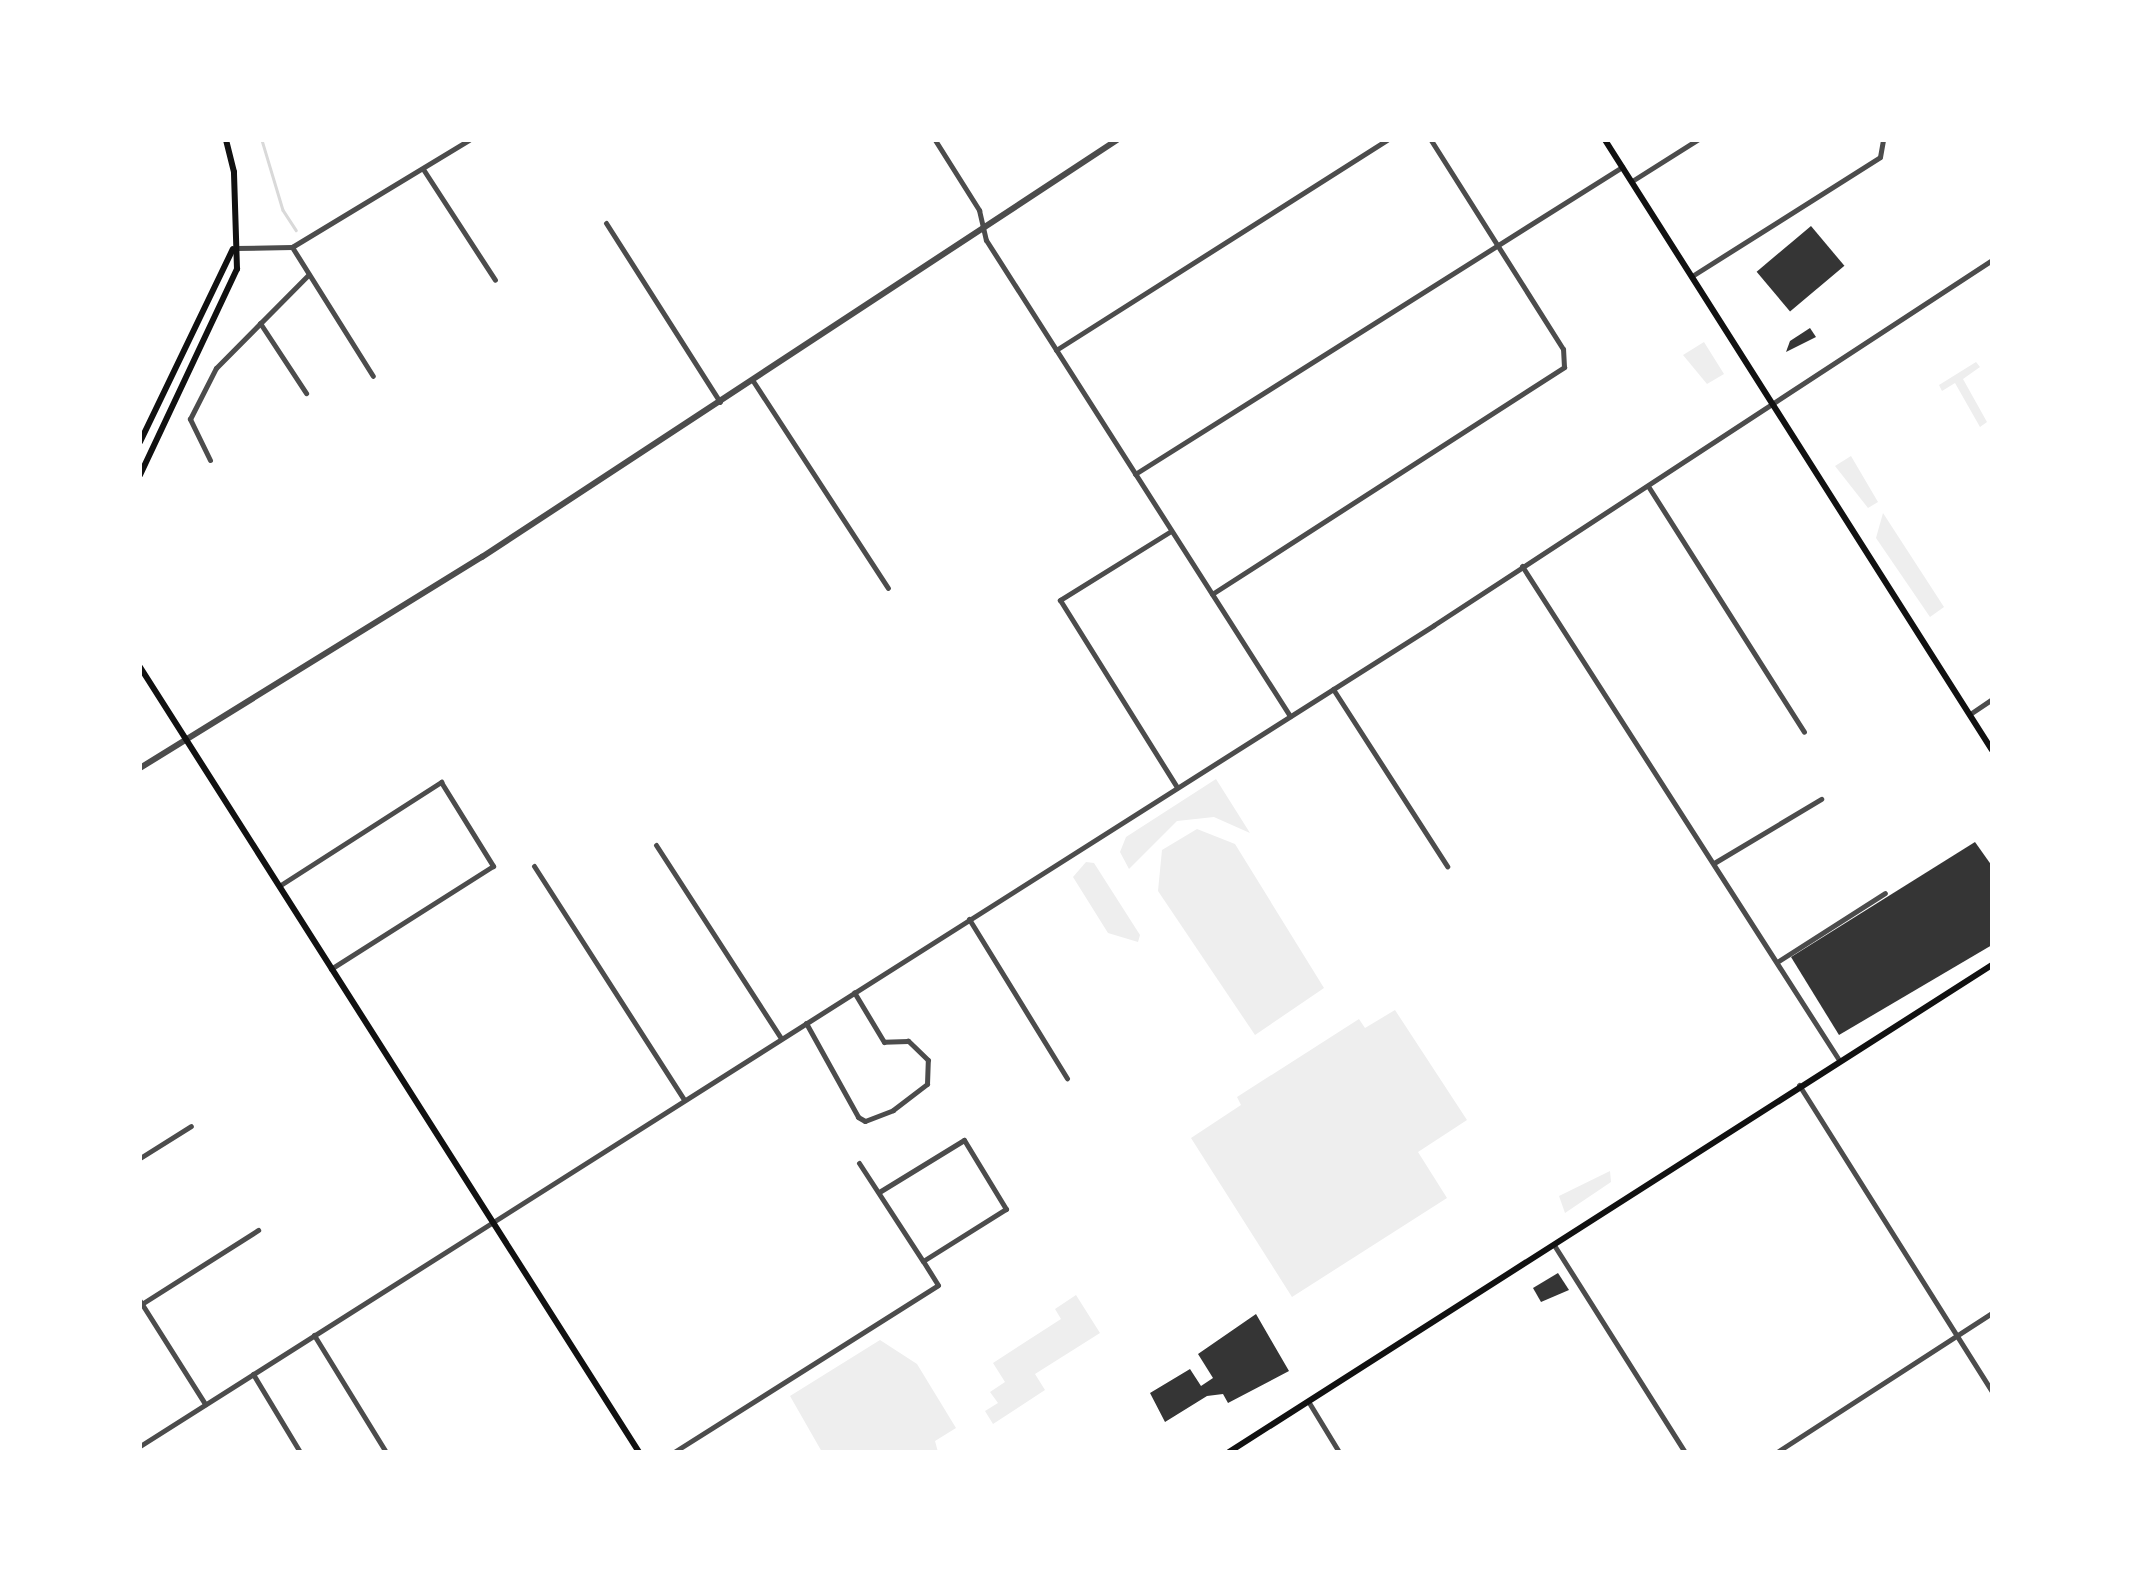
<!DOCTYPE html>
<style>
body{margin:0}
#map{position:relative;width:2132px;height:1592px;overflow:hidden;background:#fff;font-family:"Nunito Sans",sans-serif}
div>[style]{position:absolute}
.green>*{inset:0;background:#eee}
.stream>*{height:2.5px;margin:-1.25px;padding:0 1.25px;transform-origin:1.25px;border-radius:1.25px;background:#d9d9d9}
.building>*{inset:0;background:#353535;transform-origin:0 0}
.minor>*{height:5px;margin:-2.5px;padding:0 2.5px;transform-origin:2.5px;border-radius:2.5px;background:#4c4c4c}
.tertiary>*{height:6px;margin:-3px;padding:0 3px;transform-origin:3px;border-radius:3px;background:#4c4c4c}
.secondary>*{height:6px;margin:-3px;padding:0 3px;transform-origin:3px;border-radius:3px;background:#111}
span{translate:-50% -50%;white-space:nowrap;text-align:center;line-height:1.15;-webkit-text-stroke:10px #fff;paint-order:stroke}
.frame{position:absolute;inset:0;border:142px solid #fff;pointer-events:none}
</style>
<div id="map">
<div class="green">
<i style="clip-path:polygon(1704px 342px,1724px 374px,1707px 384px,1683px 355px)"></i>
<i style="clip-path:polygon(1976px 362px,1980px 367px,1963px 379px,1987px 422px,1980px 427px,1955px 383px,1942px 391px,1939px 385px)"></i>
<i style="clip-path:polygon(1851px 456px,1878px 502px,1868px 508px,1835px 466px)"></i>
<i style="clip-path:polygon(1883px 513px,1944px 607px,1930px 617px,1876px 538px)"></i>
<i style="clip-path:polygon(1216px 779px,1250px 833px,1214px 817px,1177px 821px,1129px 869px,1120px 852px,1126px 837px)"></i>
<i style="clip-path:polygon(1197px 829px,1235px 844px,1324px 988px,1255px 1035px,1158px 891px,1162px 850px)"></i>
<i style="clip-path:polygon(1086px 862px,1094px 863px,1140px 935px,1138px 942px,1108px 933px,1073px 877px)"></i>
<i style="clip-path:polygon(1395px 1010px,1467px 1120px,1418px 1152px,1447px 1198px,1292px 1297px,1191px 1138px,1241px 1105px,1237px 1097px,1359px 1019px,1365px 1028px)"></i>
<i style="clip-path:polygon(1610px 1171px,1611px 1182px,1565px 1213px,1559px 1196px)"></i>
<i style="clip-path:polygon(1076px 1295px,1100px 1333px,1035px 1374px,1045px 1390px,993px 1424px,985px 1411px,998px 1403px,990px 1392px,1005px 1382px,993px 1363px,1061px 1319px,1055px 1309px)"></i>
<i style="clip-path:polygon(880px 1340px,917px 1364px,956px 1428px,935px 1441px,938px 1452px,822px 1452px,790px 1396px)"></i>
</div>
<div class="stream">
<i style="left:262px;top:140px;width:73px;rotate:73.3deg"></i>
<i style="left:283px;top:210px;width:24px;rotate:57deg"></i>
</div>
<div class="building">
<i style="left:1811px;top:226px;width:52px;height:71px;rotate:50deg"></i>
<i style="clip-path:polygon(1810px 328px,1816px 337px,1786px 352px,1790px 341px)"></i>
<i style="clip-path:polygon(1975px 842px,1992px 866px,1992px 945px,1839px 1035px,1791px 957px)"></i>
<i style="clip-path:polygon(1558px 1273px,1569px 1290px,1541px 1302px,1533px 1288px)"></i>
<i style="clip-path:polygon(1256px 1314px,1289px 1371px,1228px 1403px,1223px 1394px,1207px 1396px,1165px 1422px,1150px 1393px,1190px 1369px,1201px 1386px,1213px 1378px,1198px 1354px)"></i>
</div>
<div class="minor">
<i style="left:935px;top:140px;width:83px;rotate:57.8deg"></i>
<i style="left:979px;top:210px;width:31px;rotate:77deg"></i>
<i style="left:986px;top:240px;width:565px;rotate:57.44deg"></i>
<i style="left:423px;top:169px;width:132px;rotate:57deg"></i>
<i style="left:1632px;top:181px;width:77px;rotate:-32.2deg"></i>
<i style="left:606px;top:223px;width:212px;rotate:57.5deg"></i>
<i style="left:292px;top:247px;width:207px;rotate:-31.2deg"></i>
<i style="left:292px;top:247px;width:152px;rotate:57.9deg"></i>
<i style="left:235px;top:248px;width:57px;rotate:-1deg"></i>
<i style="left:1692px;top:276px;width:222px;rotate:-32.3deg"></i>
<i style="left:1880px;top:157px;width:17px;rotate:-80deg"></i>
<i style="left:260px;top:323px;width:84px;rotate:56.7deg"></i>
<i style="left:1056px;top:350px;width:392px;rotate:-32.4deg"></i>
<i style="left:753px;top:381px;width:247px;rotate:56.9deg"></i>
<i style="left:210px;top:460px;width:46px;rotate:-116deg"></i>
<i style="left:190px;top:419px;width:57px;rotate:-63deg"></i>
<i style="left:216px;top:368px;width:131px;rotate:-45.3deg"></i>
<i style="left:1135px;top:474px;width:576px;rotate:-32.23deg"></i>
<i style="left:1648px;top:486px;width:291px;rotate:57.6deg"></i>
<i style="left:1171px;top:531px;width:131px;rotate:148.1deg"></i>
<i style="left:1060px;top:600px;width:221px;rotate:58deg"></i>
<i style="left:1522px;top:566px;width:587px;rotate:57.31deg"></i>
<i style="left:1212px;top:594px;width:419px;rotate:-32.8deg"></i>
<i style="left:1564px;top:367px;width:18px;rotate:-93deg"></i>
<i style="left:1563px;top:349px;width:247px;rotate:-122.3deg"></i>
<i style="left:1333px;top:689px;width:211px;rotate:57.2deg"></i>
<i style="left:1970px;top:714px;width:27px;rotate:-34deg"></i>
<i style="left:656px;top:845px;width:230px;rotate:57.1deg"></i>
<i style="left:1714px;top:863px;width:125px;rotate:-30.9deg"></i>
<i style="left:534px;top:866px;width:278px;rotate:57.3deg"></i>
<i style="left:279px;top:886px;width:193px;rotate:-32.7deg"></i>
<i style="left:441px;top:782px;width:99px;rotate:58.2deg"></i>
<i style="left:493px;top:866px;width:192px;rotate:147.6deg"></i>
<i style="left:969px;top:919px;width:187px;rotate:58.4deg"></i>
<i style="left:1777px;top:962px;width:128px;rotate:-32.6deg"></i>
<i style="left:806px;top:1023px;width:107px;rotate:61deg"></i>
<i style="left:858px;top:1117px;width:8px;rotate:30deg"></i>
<i style="left:865px;top:1121px;width:30px;rotate:-21deg"></i>
<i style="left:893px;top:1110px;width:43px;rotate:-37.4deg"></i>
<i style="left:927px;top:1084px;width:24px;rotate:-88deg"></i>
<i style="left:928px;top:1060px;width:28px;rotate:-136deg"></i>
<i style="left:908px;top:1041px;width:24px;rotate:178deg"></i>
<i style="left:884px;top:1042px;width:58px;rotate:-121deg"></i>
<i style="left:1799px;top:1085px;width:362px;rotate:57.8deg"></i>
<i style="left:140px;top:1158px;width:60px;rotate:-32.1deg"></i>
<i style="left:859px;top:1163px;width:117px;rotate:56.9deg"></i>
<i style="left:1554px;top:1245px;width:245px;rotate:57.7deg"></i>
<i style="left:140px;top:1301px;width:122px;rotate:57.7deg"></i>
<i style="left:140px;top:1305px;width:140px;rotate:-32.4deg"></i>
<i style="left:314px;top:1335px;width:137px;rotate:58.4deg"></i>
<i style="left:253px;top:1374px;width:91px;rotate:58.9deg"></i>
<i style="left:1308px;top:1401px;width:60px;rotate:58.7deg"></i>
<i style="left:140px;top:1446px;width:1532px;rotate:-32.39deg"></i>
<i style="left:1434px;top:625px;width:667px;rotate:-33.19deg"></i>
<i style="left:674px;top:1452px;width:312px;rotate:-32.3deg"></i>
<i style="left:938px;top:1285px;width:28px;rotate:-122deg"></i>
<i style="left:923px;top:1261px;width:98px;rotate:-32.1deg"></i>
<i style="left:1006px;top:1209px;width:81px;rotate:-121.3deg"></i>
<i style="left:964px;top:1140px;width:100px;rotate:148.5deg"></i>
<i style="left:1777px;top:1452px;width:256px;rotate:-32.9deg"></i>
</div>
<div class="tertiary">
<i style="left:140px;top:768px;width:402px;rotate:-31.7deg"></i>
<i style="left:482px;top:557px;width:760px;rotate:-33.29deg"></i>
</div>
<div class="secondary">
<i style="left:1605px;top:140px;width:722px;rotate:57.61deg"></i>
<i style="left:140px;top:442px;width:214px;rotate:-64.3deg"></i>
<i style="left:140px;top:475px;width:228px;rotate:-64.8deg"></i>
<i style="left:237px;top:269px;width:97px;rotate:-91.8deg"></i>
<i style="left:234px;top:172px;width:33px;rotate:-104deg"></i>
<i style="left:140px;top:667px;width:930px;rotate:57.56deg"></i>
<i style="left:1229px;top:1452px;width:905px;rotate:-32.55deg"></i>
</div>
<div class="frame"></div>
</div>
